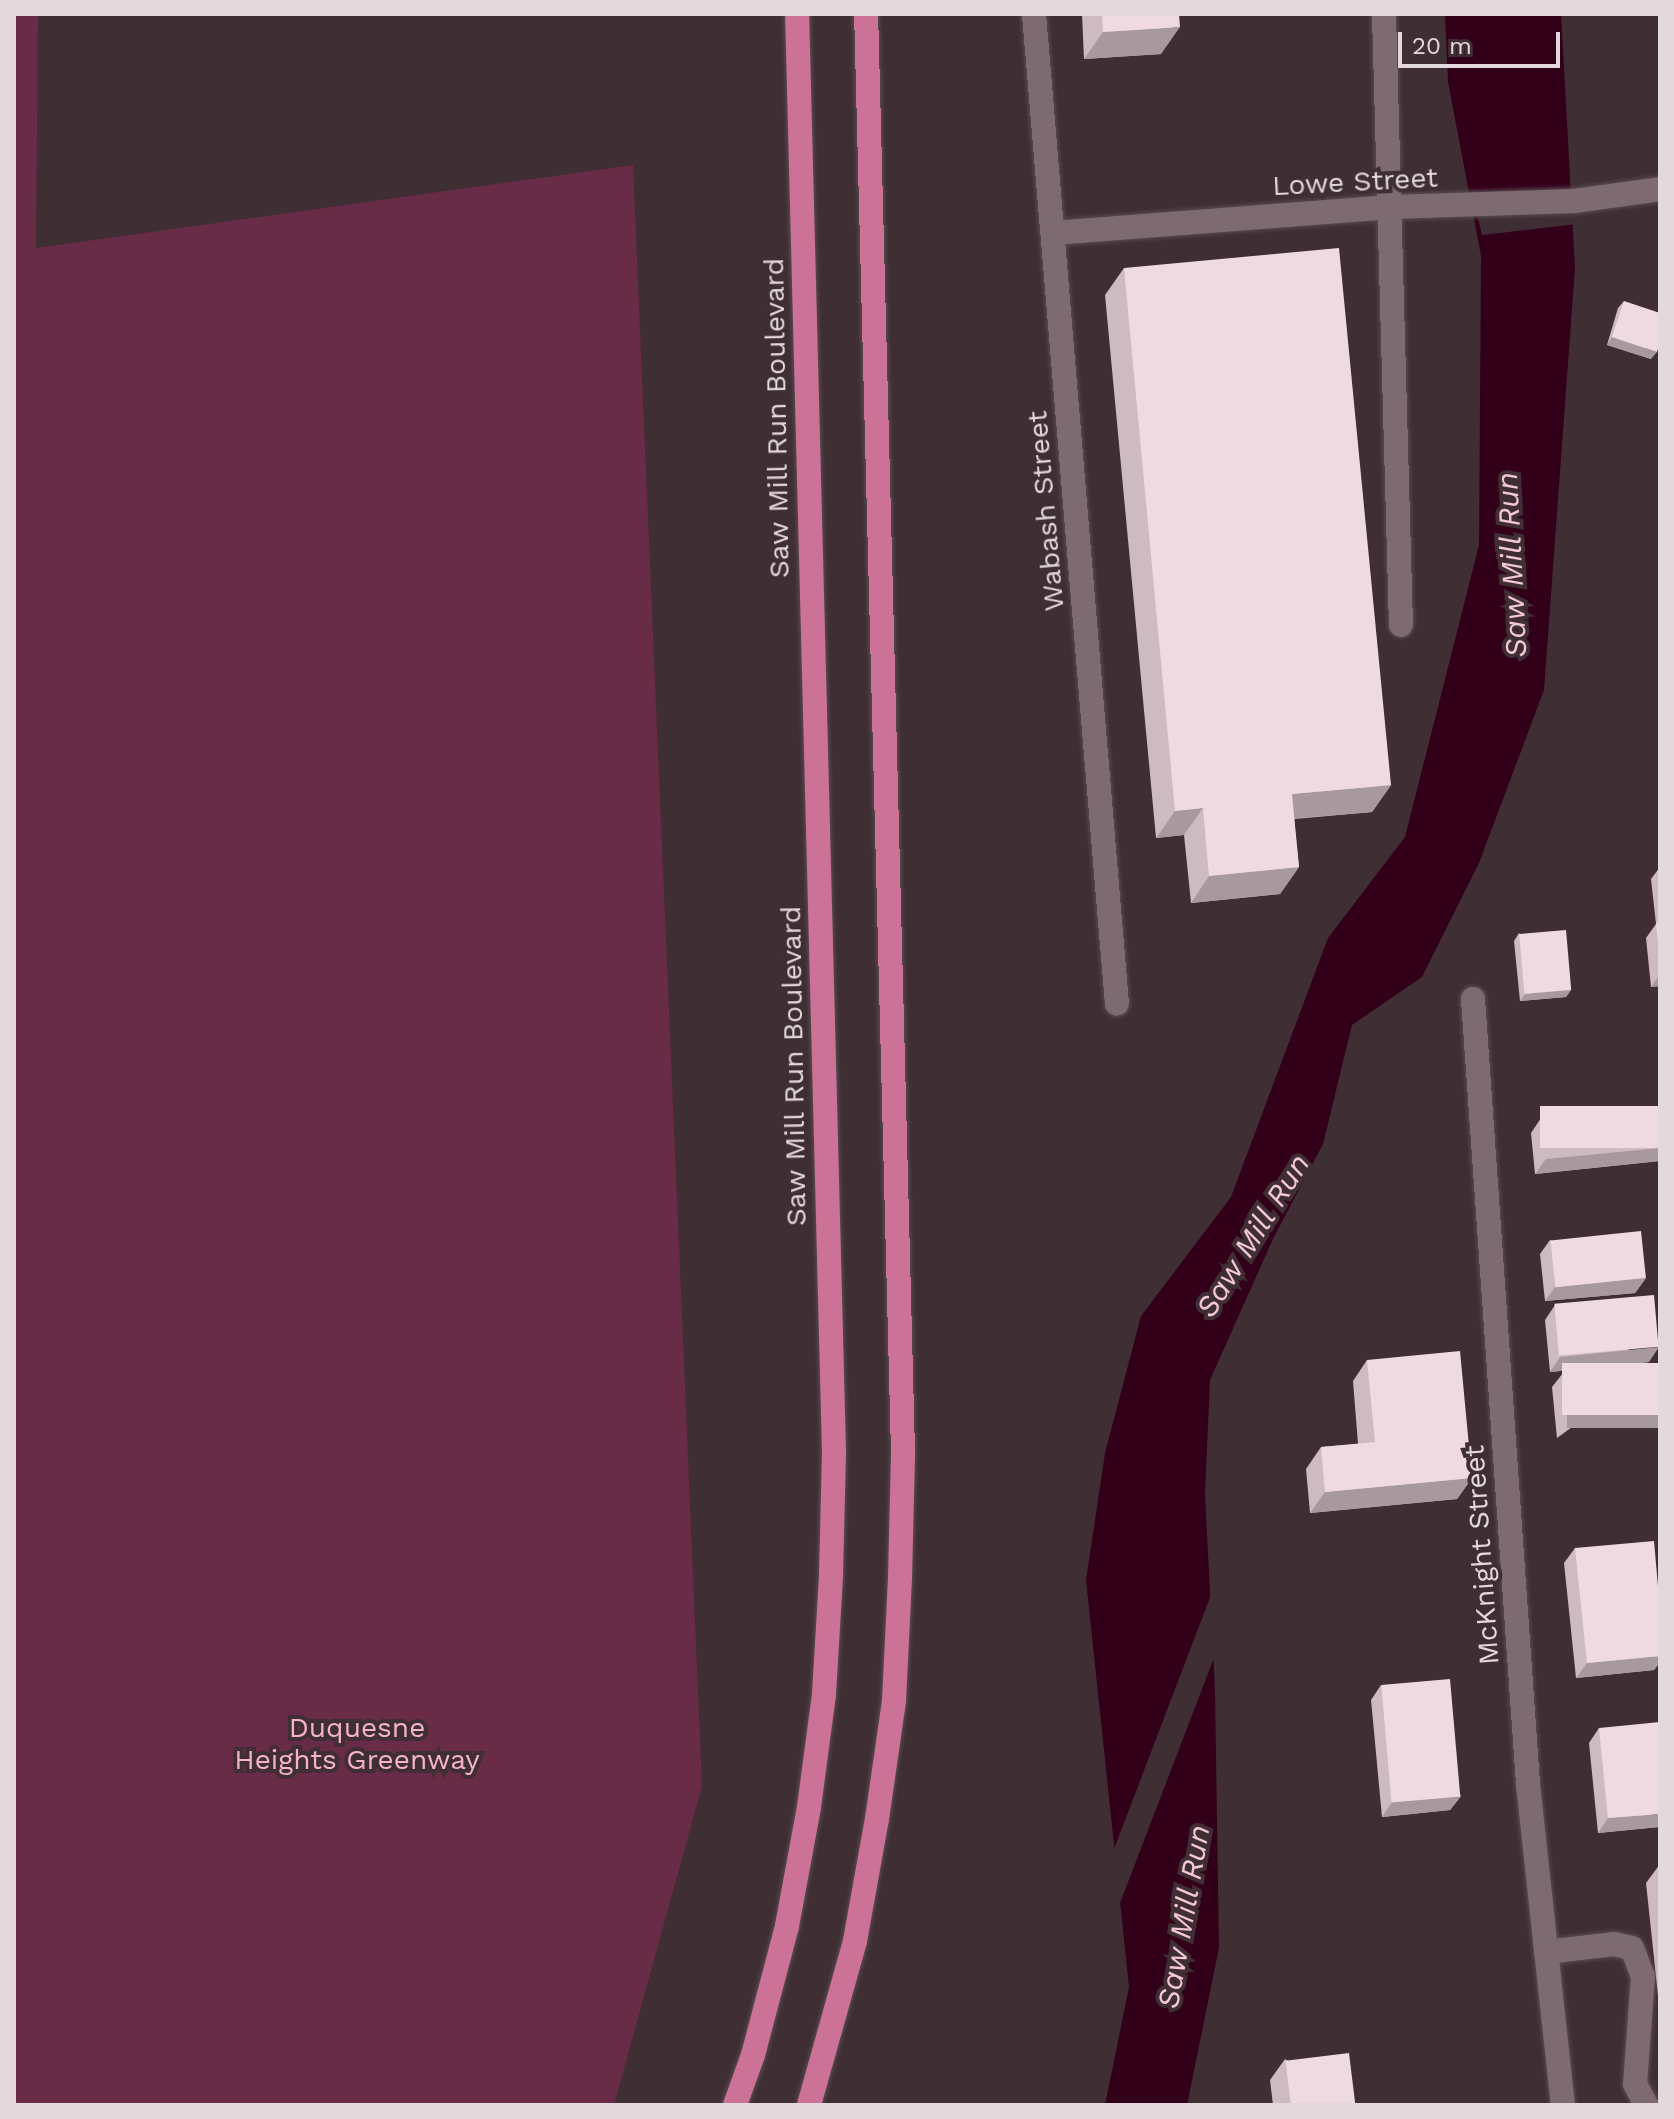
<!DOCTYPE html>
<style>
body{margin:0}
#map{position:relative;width:1674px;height:2119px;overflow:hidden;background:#3f2e34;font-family:"Work Sans",sans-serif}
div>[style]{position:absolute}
.green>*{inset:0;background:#692c46}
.water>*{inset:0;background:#330019}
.pier>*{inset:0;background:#3f2e34}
.roads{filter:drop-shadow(0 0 2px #5a4c52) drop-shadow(0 0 2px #5a4c52)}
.minor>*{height:24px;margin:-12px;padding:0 12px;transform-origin:12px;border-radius:12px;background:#7e6b72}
.highway>*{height:24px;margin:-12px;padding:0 12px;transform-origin:12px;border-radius:12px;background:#cd7297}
.wall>*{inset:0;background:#cebbc2}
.shaded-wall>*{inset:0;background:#a8999e;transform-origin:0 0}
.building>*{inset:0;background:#f0dae1;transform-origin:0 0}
span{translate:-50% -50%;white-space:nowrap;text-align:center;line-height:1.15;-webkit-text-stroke:8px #3f2e34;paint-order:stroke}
.street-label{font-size:28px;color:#e3d8dc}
.park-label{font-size:28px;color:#f5b2ca}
.water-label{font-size:30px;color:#f5c8d8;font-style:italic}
.frame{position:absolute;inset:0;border:16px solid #e3d8dc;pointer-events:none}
.scale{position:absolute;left:1398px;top:32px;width:162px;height:36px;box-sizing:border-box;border:4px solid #e3d8dc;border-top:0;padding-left:10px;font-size:24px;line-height:28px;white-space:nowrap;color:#e3d8dc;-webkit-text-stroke:6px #3f2e34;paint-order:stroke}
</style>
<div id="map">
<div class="green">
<i style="clip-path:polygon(14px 14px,38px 14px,36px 248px,633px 165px,702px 1786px,614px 2105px,14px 2105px)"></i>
</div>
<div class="water">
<i style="clip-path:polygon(1445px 14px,1561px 14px,1575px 268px,1544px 690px,1479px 863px,1422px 977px,1352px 1025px,1323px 1144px,1273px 1239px,1210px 1380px,1205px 1494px,1215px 1690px,1219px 1948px,1187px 2105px,1105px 2105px,1129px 1987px,1086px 1580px,1105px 1453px,1141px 1316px,1231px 1197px,1328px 938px,1405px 837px,1479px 545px,1481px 256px,1448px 82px)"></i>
</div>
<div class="pier">
<i style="clip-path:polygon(1575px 188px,1577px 224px,1482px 235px,1473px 196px)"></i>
<i style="clip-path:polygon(1214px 1587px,1217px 1650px,1117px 1911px,1111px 1857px)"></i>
</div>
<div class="roads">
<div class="minor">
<i style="left:1034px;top:14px;width:993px;rotate:85.21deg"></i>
<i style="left:1384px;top:14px;width:611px;rotate:88.41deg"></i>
<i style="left:1053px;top:233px;width:339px;rotate:-4.4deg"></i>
<i style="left:1391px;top:207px;width:183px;rotate:-1.9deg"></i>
<i style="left:1574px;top:201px;width:87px;rotate:-7.9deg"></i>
<i style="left:1473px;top:999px;width:787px;rotate:85.99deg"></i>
<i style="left:1528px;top:1784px;width:323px;rotate:83.8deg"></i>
<i style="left:1546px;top:1952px;width:68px;rotate:-6.7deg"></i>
<i style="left:1614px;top:1944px;width:18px;rotate:13deg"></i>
<i style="left:1632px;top:1948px;width:30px;rotate:69deg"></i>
<i style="left:1643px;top:1976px;width:108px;rotate:94.2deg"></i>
<i style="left:1635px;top:2084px;width:24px;rotate:62deg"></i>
</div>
<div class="highway">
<i style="left:735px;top:2105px;width:53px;rotate:-70.2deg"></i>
<i style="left:753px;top:2055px;width:133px;rotate:-75.2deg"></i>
<i style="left:787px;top:1926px;width:121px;rotate:-79.5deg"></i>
<i style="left:809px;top:1807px;width:114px;rotate:-82.4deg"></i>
<i style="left:824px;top:1694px;width:119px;rotate:-86.6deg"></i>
<i style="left:831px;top:1575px;width:123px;rotate:-88.6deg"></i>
<i style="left:834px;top:1452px;width:1438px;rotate:-91.47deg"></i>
<i style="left:809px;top:2105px;width:170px;rotate:-74.3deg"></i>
<i style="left:855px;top:1941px;width:124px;rotate:-79.8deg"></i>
<i style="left:877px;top:1819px;width:119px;rotate:-81.8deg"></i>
<i style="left:894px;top:1701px;width:123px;rotate:-87.2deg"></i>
<i style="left:900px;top:1578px;width:126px;rotate:-88.6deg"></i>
<i style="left:903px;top:1452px;width:1438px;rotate:-91.47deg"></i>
</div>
</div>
<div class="wall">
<i style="clip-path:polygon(1082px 14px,1179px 14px,1161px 54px,1084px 59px)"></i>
<i style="clip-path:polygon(1124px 268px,1391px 785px,1372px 812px,1294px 819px,1299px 867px,1280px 894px,1191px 903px,1184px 835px,1156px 838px,1105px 295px)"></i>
<i style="clip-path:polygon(1624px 301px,1651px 359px,1607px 345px,1618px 308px)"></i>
<i style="clip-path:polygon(1660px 867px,1660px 986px,1651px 987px,1646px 938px,1656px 924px,1651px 879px)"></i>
<i style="clip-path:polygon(1519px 933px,1571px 990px,1566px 997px,1520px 1001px,1514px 941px)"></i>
<i style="clip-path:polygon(1660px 1106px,1660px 1161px,1535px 1174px,1531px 1133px,1541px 1118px)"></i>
<i style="clip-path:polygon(1550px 1240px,1646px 1278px,1635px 1293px,1545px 1301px,1540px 1254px)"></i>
<i style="clip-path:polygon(1555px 1305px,1649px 1362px,1550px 1372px,1545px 1320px)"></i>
<i style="clip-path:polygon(1367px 1360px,1472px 1478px,1457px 1499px,1310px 1513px,1306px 1469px,1321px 1447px,1358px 1444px,1353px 1381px)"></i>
<i style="clip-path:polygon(1660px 1363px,1557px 1438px,1552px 1387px,1563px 1373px)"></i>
<i style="clip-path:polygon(1575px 1548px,1660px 1609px,1660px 1662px,1654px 1670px,1576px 1678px,1564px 1563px)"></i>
<i style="clip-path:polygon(1381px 1685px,1461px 1796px,1450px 1810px,1382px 1817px,1371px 1700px)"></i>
<i style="clip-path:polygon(1599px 1728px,1659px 1827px,1598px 1833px,1589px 1743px)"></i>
<i style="clip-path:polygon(1660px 1864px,1660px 2014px,1646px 1883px)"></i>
<i style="clip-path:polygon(1285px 2059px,1355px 2105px,1273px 2105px,1270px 2080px)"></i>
</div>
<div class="shaded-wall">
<i style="clip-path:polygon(1180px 27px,1161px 54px,1084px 59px,1103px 32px)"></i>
<i style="clip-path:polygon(1612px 337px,1657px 352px,1651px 359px,1607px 345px)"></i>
<i style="clip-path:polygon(1391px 785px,1372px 812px,1273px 820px,1292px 794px)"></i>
<i style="clip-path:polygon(1203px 808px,1184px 835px,1156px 838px,1175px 811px)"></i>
<i style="clip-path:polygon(1299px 867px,1280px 894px,1191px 903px,1209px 876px)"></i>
<i style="clip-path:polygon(1660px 974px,1660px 986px,1651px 987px)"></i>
<i style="clip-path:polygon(1571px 990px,1566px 997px,1520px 1001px,1525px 994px)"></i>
<i style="clip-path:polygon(1660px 1148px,1660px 1161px,1535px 1174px,1546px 1159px)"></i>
<i style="clip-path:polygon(1646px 1278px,1635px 1293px,1545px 1301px,1555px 1287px)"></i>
<i style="clip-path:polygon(1659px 1347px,1649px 1362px,1550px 1372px,1560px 1357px)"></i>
<i style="left:1660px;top:1415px;width:13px;height:93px;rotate:90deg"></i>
<i style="clip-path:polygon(1472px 1478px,1457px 1499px,1310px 1513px,1325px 1492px)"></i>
<i style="clip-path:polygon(1660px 1656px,1660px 1662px,1654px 1670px,1576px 1678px,1587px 1663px)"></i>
<i style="clip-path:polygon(1461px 1796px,1450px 1810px,1382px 1817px,1392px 1802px)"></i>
<i style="clip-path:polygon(1660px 1814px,1660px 1825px,1659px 1827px,1598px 1833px,1608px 1818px)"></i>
</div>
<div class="building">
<i style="clip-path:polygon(1102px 14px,1179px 14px,1180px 27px,1103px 32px)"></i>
<i style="clip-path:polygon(1339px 248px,1391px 785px,1292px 794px,1299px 867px,1209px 876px,1203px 808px,1175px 811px,1124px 268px)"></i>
<i style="clip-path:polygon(1624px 301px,1660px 313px,1660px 342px,1657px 352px,1612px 337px)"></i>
<i style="clip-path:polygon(1656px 923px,1660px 923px,1660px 960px)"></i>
<i style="left:1566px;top:930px;width:60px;height:47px;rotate:85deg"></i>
<i style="left:1660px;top:1106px;width:42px;height:120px;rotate:90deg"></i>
<i style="left:1641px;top:1231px;width:47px;height:91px;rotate:84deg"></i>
<i style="left:1654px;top:1295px;width:52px;height:100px;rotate:85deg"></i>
<i style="clip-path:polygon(1460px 1351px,1472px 1478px,1325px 1492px,1321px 1447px,1375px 1442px,1367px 1360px)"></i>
<i style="left:1660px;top:1363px;width:52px;height:98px;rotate:90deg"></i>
<i style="clip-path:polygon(1654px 1541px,1660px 1609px,1660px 1656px,1587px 1663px,1575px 1548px)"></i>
<i style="left:1450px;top:1679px;width:118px;height:69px;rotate:85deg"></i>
<i style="clip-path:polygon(1660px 1722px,1660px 1814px,1608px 1818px,1599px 1728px)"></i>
<i style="left:1349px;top:2053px;width:52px;height:64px;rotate:83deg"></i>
</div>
<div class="street-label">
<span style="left:1355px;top:182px;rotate:-3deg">Lowe Street</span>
<span style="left:777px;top:418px;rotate:-91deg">Saw Mill Run Boulevard</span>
<span style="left:1046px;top:511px;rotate:-95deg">Wabash Street</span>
<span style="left:794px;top:1066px;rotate:-91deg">Saw Mill Run Boulevard</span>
<span style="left:1482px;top:1555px;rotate:-94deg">McKnight Street</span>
</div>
<div class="park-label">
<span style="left:357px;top:1744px">Duquesne<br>Heights Greenway</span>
</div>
<div class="water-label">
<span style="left:1512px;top:565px;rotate:-93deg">Saw Mill Run</span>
<span style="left:1253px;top:1236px;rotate:-58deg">Saw Mill Run</span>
<span style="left:1184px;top:1917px;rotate:-80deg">Saw Mill Run</span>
</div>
<div class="frame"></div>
<div class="scale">20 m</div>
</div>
